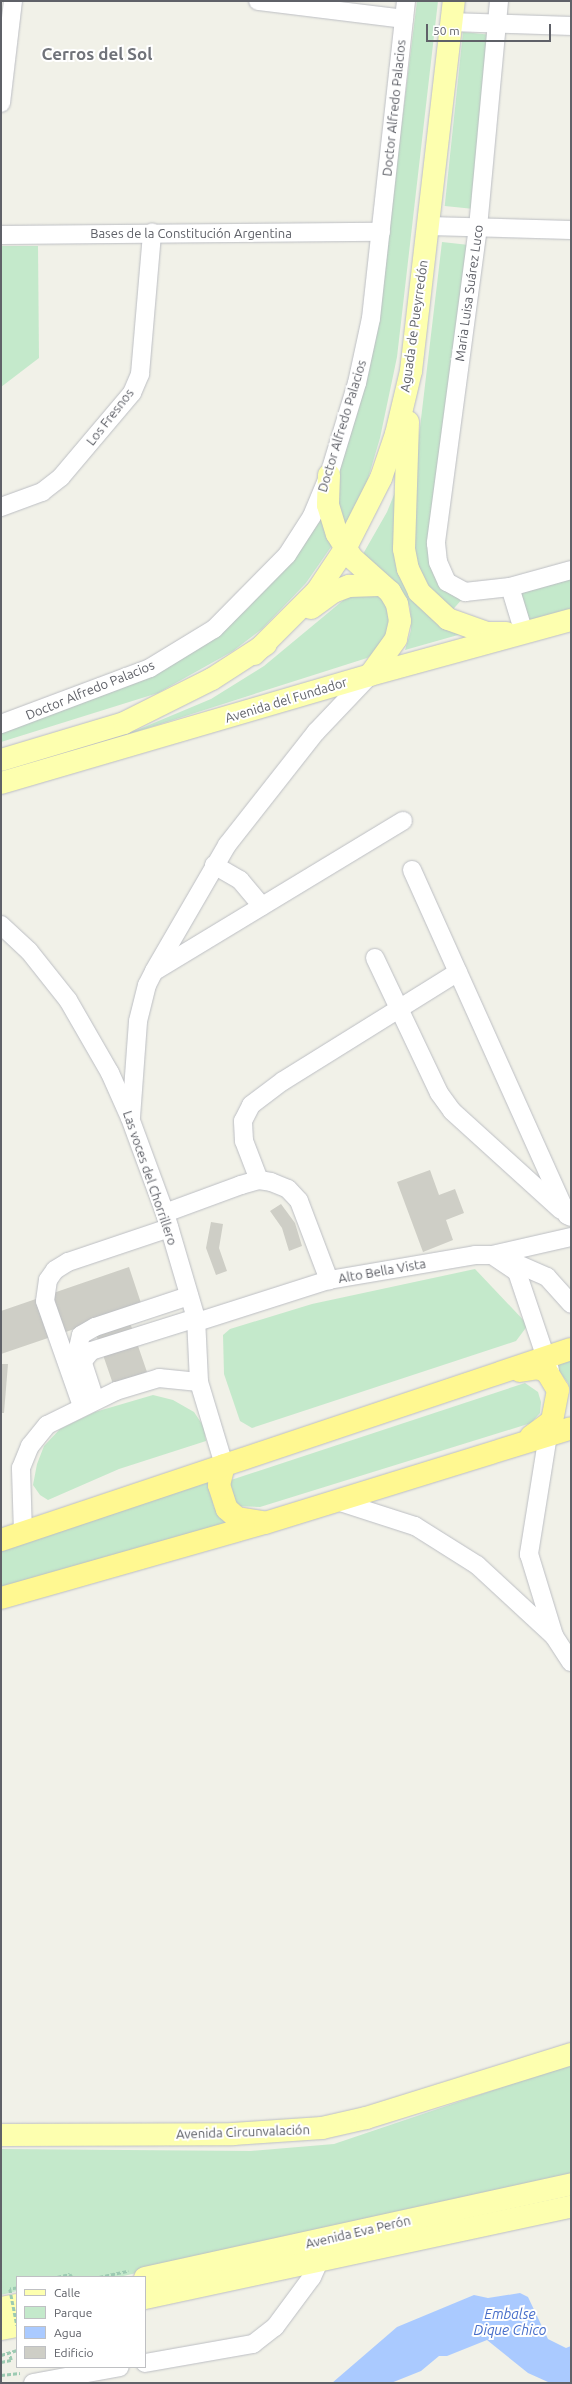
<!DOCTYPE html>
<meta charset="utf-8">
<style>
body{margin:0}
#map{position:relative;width:572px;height:2384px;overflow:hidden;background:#f1f1e8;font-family:Ubuntu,sans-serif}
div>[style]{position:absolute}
.green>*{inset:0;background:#c4e9cb;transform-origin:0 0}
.water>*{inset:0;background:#aacaff}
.building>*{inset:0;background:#cecec6}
.path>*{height:2.5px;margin-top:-1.25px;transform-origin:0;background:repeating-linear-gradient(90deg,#9ccab2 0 4px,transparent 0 6px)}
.roads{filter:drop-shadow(0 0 1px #bcbec3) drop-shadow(0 0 1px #bcbec3)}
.minor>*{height:18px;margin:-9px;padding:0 9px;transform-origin:9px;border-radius:9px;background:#fff}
.major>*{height:22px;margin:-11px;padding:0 11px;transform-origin:11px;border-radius:11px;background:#fdffaf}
.highway>*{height:22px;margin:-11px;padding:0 11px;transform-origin:11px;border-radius:11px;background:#fff891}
.path-bridge>*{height:2.5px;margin-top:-1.25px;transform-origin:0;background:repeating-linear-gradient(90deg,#9ccab2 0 4px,transparent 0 6px)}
span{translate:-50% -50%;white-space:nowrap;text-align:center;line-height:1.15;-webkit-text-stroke:4px #fff;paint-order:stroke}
.street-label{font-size:13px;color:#5f6168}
.water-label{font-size:14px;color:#466dc9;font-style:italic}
.district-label{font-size:17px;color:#70737a;font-weight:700}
.frame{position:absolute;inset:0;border:2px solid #5f6168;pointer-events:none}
.legend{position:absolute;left:16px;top:2276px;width:130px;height:92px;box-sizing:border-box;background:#fff;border:1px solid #bfc0c3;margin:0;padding:5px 7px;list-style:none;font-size:12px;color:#5f6168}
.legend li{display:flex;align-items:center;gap:8px;height:20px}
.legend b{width:20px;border:1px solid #bfc0c3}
.scale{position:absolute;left:426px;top:24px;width:125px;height:18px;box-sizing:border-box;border:2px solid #5f6168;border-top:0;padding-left:5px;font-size:12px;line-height:14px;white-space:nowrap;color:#5f6168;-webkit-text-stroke:3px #fff;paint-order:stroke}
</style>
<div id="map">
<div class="green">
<i style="clip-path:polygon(417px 1px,438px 1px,397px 357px,380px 438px,367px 482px,342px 532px,333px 496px,376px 331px)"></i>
<i style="left:463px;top:32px;width:27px;height:175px;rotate:6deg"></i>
<i style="clip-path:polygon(442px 242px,469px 245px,430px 539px,463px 598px,449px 614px,422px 581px,413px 557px,414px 478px)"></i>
<i style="clip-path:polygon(1px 246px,38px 246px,39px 358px,1px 387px)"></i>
<i style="clip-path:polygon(400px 480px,398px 550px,465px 633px,405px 650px,411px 630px,410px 607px,406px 598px,363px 554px,387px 512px)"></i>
<i style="clip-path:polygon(323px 512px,333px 544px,306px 583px,262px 629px,233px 651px,158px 693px,1px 742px,1px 733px,152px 677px,214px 638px,247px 609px,290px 562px)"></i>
<i style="clip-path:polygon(571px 579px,571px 612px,530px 624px,521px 593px)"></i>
<i style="clip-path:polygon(352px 593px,382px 596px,393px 627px,379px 649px,367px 658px,1px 775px,1px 770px,137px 730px,211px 699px,264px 666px)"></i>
<i style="clip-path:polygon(475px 1269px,528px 1325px,516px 1341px,252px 1428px,240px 1421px,224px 1374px,223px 1335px,230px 1329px,312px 1304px)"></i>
<i style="clip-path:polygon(571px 1357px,571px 1395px,568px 1383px,553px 1363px)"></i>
<i style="clip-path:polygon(525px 1383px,538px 1392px,541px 1402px,540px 1413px,531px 1423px,260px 1507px,234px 1506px,228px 1490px,231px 1480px)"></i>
<i style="clip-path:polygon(153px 1395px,173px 1400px,194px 1412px,204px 1427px,206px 1441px,119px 1469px,48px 1500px,40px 1495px,33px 1485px,37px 1464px,44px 1446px,60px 1429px,95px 1412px)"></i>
<i style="clip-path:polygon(209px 1478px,214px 1507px,228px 1524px,1px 1588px,1px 1550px)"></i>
<i style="clip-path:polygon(571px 2064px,571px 2174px,119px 2277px,17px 2277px,17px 2291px,1px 2295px,1px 2149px,251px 2151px,334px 2144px)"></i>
</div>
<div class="water">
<i style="clip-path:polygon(520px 2293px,528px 2297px,548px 2339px,566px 2348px,571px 2346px,571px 2383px,548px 2382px,528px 2373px,487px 2340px,447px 2356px,439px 2356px,421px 2371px,391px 2383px,332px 2383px,397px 2327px,474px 2295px,488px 2298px)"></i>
</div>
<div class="building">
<i style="clip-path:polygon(430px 1170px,439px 1195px,455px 1189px,464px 1213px,446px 1220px,453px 1240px,423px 1252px,397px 1182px)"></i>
<i style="clip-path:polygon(281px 1204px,295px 1223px,302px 1246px,289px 1251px,282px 1228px,270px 1211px)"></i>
<i style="clip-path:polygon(211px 1222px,223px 1224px,219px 1248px,227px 1271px,216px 1275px,206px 1248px)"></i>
<i style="clip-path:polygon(129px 1267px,142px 1306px,126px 1311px,147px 1372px,113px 1384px,92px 1323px,1px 1354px,1px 1311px)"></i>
<i style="clip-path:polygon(1px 1364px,8px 1364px,4px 1413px,1px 1413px)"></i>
</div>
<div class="path">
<i style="left:57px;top:2277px;width:13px;rotate:-13deg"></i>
<i style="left:70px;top:2274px;width:4px;rotate:56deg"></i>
<i style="left:99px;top:2277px;width:30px;rotate:-12deg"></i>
<i style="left:1px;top:2355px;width:17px;rotate:-17deg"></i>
<i style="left:1px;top:2362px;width:10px;rotate:-11deg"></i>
<i style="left:11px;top:2360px;width:7px;rotate:-106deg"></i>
<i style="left:1px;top:2375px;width:19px;rotate:-6deg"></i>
</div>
<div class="roads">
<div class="minor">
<i style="left:258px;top:1px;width:147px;rotate:7deg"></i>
<i style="left:499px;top:1px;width:227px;rotate:95.3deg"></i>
<i style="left:478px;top:227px;width:319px;rotate:97.6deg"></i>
<i style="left:436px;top:543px;width:19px;rotate:84deg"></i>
<i style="left:438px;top:562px;width:22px;rotate:66deg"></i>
<i style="left:447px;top:582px;width:21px;rotate:29deg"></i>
<i style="left:465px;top:592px;width:45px;rotate:-6.3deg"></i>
<i style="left:510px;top:587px;width:63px;rotate:-15.6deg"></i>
<i style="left:451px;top:22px;width:120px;rotate:1.9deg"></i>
<i style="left:1px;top:103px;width:103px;rotate:-83.3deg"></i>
<i style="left:428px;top:226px;width:143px;rotate:1.6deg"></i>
<i style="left:1px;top:235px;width:380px;rotate:-0.5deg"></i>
<i style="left:1px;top:507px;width:44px;rotate:-20.1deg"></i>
<i style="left:42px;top:492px;width:24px;rotate:-38deg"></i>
<i style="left:61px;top:477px;width:110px;rotate:-49.8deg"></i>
<i style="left:132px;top:393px;width:21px;rotate:-67deg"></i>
<i style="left:140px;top:374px;width:142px;rotate:-85.1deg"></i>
<i style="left:510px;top:587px;width:48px;rotate:73.1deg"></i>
<i style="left:1px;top:724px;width:159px;rotate:-20.6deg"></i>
<i style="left:150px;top:668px;width:75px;rotate:-31.4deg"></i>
<i style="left:214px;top:629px;width:104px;rotate:-45.4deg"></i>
<i style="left:287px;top:555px;width:46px;rotate:-57.3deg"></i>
<i style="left:312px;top:516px;width:44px;rotate:-67.5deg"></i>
<i style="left:329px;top:475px;width:96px;rotate:-73.1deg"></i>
<i style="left:357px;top:383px;width:66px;rotate:-77.8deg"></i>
<i style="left:371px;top:318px;width:319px;rotate:-83.7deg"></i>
<i style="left:214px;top:865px;width:30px;rotate:30deg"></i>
<i style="left:240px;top:880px;width:34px;rotate:50deg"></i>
<i style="left:412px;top:870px;width:378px;rotate:65.8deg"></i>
<i style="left:567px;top:1215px;width:4px;rotate:27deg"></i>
<i style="left:1px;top:925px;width:38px;rotate:43deg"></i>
<i style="left:29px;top:951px;width:63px;rotate:51.5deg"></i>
<i style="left:68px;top:1000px;width:84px;rotate:60.1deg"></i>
<i style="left:110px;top:1073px;width:49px;rotate:66deg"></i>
<i style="left:130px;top:1118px;width:101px;rotate:69.8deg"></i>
<i style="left:165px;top:1213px;width:109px;rotate:73.6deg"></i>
<i style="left:196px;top:1318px;width:64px;rotate:87.3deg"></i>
<i style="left:199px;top:1382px;width:87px;rotate:73.2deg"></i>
<i style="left:375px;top:958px;width:149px;rotate:64.6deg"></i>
<i style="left:439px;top:1093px;width:22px;rotate:54deg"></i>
<i style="left:452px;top:1111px;width:147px;rotate:42.2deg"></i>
<i style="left:155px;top:971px;width:290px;rotate:-31.2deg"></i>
<i style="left:131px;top:1117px;width:96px;rotate:-85.8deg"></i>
<i style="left:138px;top:1021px;width:37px;rotate:-76deg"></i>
<i style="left:147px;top:985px;width:16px;rotate:-63deg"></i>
<i style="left:154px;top:971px;width:146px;rotate:-59.9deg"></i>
<i style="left:227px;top:845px;width:144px;rotate:-51.8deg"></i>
<i style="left:316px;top:732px;width:79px;rotate:-46.5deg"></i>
<i style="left:259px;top:1180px;width:42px;rotate:-111deg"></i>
<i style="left:244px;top:1141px;width:20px;rotate:-93deg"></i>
<i style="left:243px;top:1121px;width:18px;rotate:-63deg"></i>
<i style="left:251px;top:1105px;width:40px;rotate:-37deg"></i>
<i style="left:283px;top:1081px;width:206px;rotate:-31.9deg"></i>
<i style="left:165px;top:1213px;width:81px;rotate:-20.2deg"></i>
<i style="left:241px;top:1185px;width:19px;rotate:-16deg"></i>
<i style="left:259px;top:1180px;width:12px;rotate:9deg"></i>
<i style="left:271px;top:1182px;width:18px;rotate:22deg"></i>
<i style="left:288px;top:1189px;width:16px;rotate:47deg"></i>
<i style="left:299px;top:1201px;width:85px;rotate:69.2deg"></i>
<i style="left:492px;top:1255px;width:30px;rotate:34deg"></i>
<i style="left:517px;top:1272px;width:103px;rotate:71.4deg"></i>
<i style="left:506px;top:1259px;width:45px;rotate:23.7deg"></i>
<i style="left:547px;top:1277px;width:36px;rotate:48deg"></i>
<i style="left:197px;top:1322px;width:139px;rotate:-17.7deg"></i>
<i style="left:329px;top:1280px;width:148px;rotate:-9.7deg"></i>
<i style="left:475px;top:1255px;width:17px"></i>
<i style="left:492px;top:1255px;width:81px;rotate:-12.8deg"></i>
<i style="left:83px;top:1361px;width:13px;rotate:-51deg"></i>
<i style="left:91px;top:1351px;width:110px;rotate:-17.4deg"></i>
<i style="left:95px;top:1400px;width:55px;rotate:-108.1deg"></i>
<i style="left:78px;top:1348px;width:13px;rotate:-77deg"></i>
<i style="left:81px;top:1335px;width:16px;rotate:-30deg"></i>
<i style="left:95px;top:1327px;width:99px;rotate:-18.3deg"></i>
<i style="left:82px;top:1406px;width:111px;rotate:-109.4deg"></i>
<i style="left:45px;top:1301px;width:21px;rotate:-82deg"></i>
<i style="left:48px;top:1280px;width:12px;rotate:-55deg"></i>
<i style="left:55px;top:1270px;width:15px;rotate:-32deg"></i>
<i style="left:68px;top:1262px;width:107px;rotate:-18.6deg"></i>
<i style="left:548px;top:1435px;width:121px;rotate:99.1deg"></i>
<i style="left:529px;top:1554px;width:86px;rotate:73deg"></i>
<i style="left:554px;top:1636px;width:31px;rotate:57deg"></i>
<i style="left:337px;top:1501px;width:82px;rotate:17.8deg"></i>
<i style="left:415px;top:1526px;width:73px;rotate:32.2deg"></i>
<i style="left:477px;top:1565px;width:105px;rotate:42.7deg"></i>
<i style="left:23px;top:1533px;width:65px;rotate:-91.8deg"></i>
<i style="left:21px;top:1468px;width:24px;rotate:-68deg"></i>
<i style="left:30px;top:1446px;width:27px;rotate:-51deg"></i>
<i style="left:47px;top:1425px;width:77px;rotate:-26.2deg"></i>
<i style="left:116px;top:1391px;width:45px;rotate:-16.8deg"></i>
<i style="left:159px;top:1378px;width:40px;rotate:5.7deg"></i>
<i style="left:145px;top:2363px;width:110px;rotate:-10deg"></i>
<i style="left:253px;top:2344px;width:28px;rotate:-38deg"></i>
<i style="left:275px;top:2327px;width:62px;rotate:-53.5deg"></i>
<i style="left:312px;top:2277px;width:20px;rotate:-66deg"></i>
<i style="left:33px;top:2383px;width:88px;rotate:-10.4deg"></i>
</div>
<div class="major">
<i style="left:408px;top:422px;width:127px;rotate:91.8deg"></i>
<i style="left:404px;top:549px;width:20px;rotate:79deg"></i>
<i style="left:408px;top:569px;width:25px;rotate:64deg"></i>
<i style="left:419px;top:592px;width:40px;rotate:43deg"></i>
<i style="left:448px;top:619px;width:41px;rotate:19.7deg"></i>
<i style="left:487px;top:633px;width:19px"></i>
<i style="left:329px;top:475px;width:30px;rotate:92deg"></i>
<i style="left:328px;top:505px;width:30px;rotate:73deg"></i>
<i style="left:337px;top:534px;width:28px;rotate:58deg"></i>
<i style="left:352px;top:558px;width:51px;rotate:41.8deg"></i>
<i style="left:390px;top:592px;width:14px;rotate:60deg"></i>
<i style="left:397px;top:604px;width:17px;rotate:80deg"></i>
<i style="left:400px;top:621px;width:18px;rotate:103deg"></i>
<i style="left:396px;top:639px;width:44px;rotate:125.8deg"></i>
<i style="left:311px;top:608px;width:27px;rotate:-36deg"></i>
<i style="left:333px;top:592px;width:17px;rotate:-21deg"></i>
<i style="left:349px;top:586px;width:30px;rotate:-2deg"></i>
<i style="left:254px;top:654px;width:89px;rotate:-45deg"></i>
<i style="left:317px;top:591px;width:50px;rotate:-56.3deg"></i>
<i style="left:345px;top:549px;width:80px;rotate:-63.1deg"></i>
<i style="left:381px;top:478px;width:46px;rotate:-71.2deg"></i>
<i style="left:396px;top:434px;width:65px;rotate:-76.6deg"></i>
<i style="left:411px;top:371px;width:372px;rotate:-83.4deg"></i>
<i style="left:1px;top:760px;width:128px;rotate:-16.7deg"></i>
<i style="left:124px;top:723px;width:98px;rotate:-26.6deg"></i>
<i style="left:212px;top:679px;width:64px;rotate:-32.9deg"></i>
<i style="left:1px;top:783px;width:384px;rotate:-16.3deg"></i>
<i style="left:370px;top:675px;width:208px;rotate:-15.3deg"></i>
<i style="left:1px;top:2135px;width:232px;rotate:-0.2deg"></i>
<i style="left:233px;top:2134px;width:89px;rotate:-3.9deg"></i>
<i style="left:322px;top:2128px;width:45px;rotate:-12.8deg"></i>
<i style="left:366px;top:2118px;width:215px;rotate:-17.3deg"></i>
<i style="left:145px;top:2278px;width:436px;rotate:-12.4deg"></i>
<i style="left:145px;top:2298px;width:436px;rotate:-12.1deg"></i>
<i style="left:1px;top:2308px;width:16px;rotate:-11deg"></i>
<i style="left:1px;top:2329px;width:16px;rotate:-11deg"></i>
</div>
<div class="highway">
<i style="left:520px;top:1371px;width:18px;rotate:-9deg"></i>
<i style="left:538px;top:1368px;width:10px;rotate:24deg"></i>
<i style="left:547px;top:1372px;width:21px;rotate:59deg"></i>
<i style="left:558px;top:1390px;width:32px;rotate:101deg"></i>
<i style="left:552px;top:1421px;width:26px;rotate:144deg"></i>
<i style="left:224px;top:1465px;width:21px;rotate:104deg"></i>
<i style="left:219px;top:1485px;width:25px;rotate:72deg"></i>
<i style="left:227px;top:1509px;width:13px;rotate:42deg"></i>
<i style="left:237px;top:1518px;width:26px;rotate:9deg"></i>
<i style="left:1px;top:1540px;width:601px;rotate:-18.53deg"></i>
<i style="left:1px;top:1598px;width:274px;rotate:-15.9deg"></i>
<i style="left:265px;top:1523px;width:320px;rotate:-17.2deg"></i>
</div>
</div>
<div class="path-bridge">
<i style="left:17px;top:2288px;width:7px;rotate:172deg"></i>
<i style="left:10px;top:2289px;width:37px;rotate:79deg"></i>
</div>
<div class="street-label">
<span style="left:394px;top:108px;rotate:-84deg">Doctor Alfredo Palacios</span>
<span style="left:191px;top:233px">Bases de la Constitución Argentina</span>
<span style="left:469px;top:293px;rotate:-82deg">Maria Luisa Suárez Luco</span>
<span style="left:414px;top:326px;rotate:-82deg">Aguada de Pueyrredón</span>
<span style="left:110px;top:417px;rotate:-52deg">Los Fresnos</span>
<span style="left:342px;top:426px;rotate:-73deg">Doctor Alfredo Palacios</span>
<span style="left:90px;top:690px;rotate:-22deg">Doctor Alfredo Palacios</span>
<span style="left:286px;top:700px;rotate:-17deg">Avenida del Fundador</span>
<span style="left:150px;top:1178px;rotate:71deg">Las voces del Chorrillero</span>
<span style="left:382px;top:1271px;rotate:-10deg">Alto Bella Vista</span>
<span style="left:243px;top:2132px;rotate:-2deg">Avenida Circunvalación</span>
<span style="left:358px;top:2232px;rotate:-13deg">Avenida Eva Perón</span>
</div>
<div class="water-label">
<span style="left:510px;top:2322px">Embalse<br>Dique Chico</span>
</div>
<div class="district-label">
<span style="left:97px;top:54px">Cerros del Sol</span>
</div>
<div class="frame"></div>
<ul class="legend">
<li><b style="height:5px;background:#fdffaf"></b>Calle</li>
<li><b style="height:11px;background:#c4e9cb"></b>Parque</li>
<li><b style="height:11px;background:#aacaff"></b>Agua</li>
<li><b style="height:11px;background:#cecec6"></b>Edificio</li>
</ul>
<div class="scale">50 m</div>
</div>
